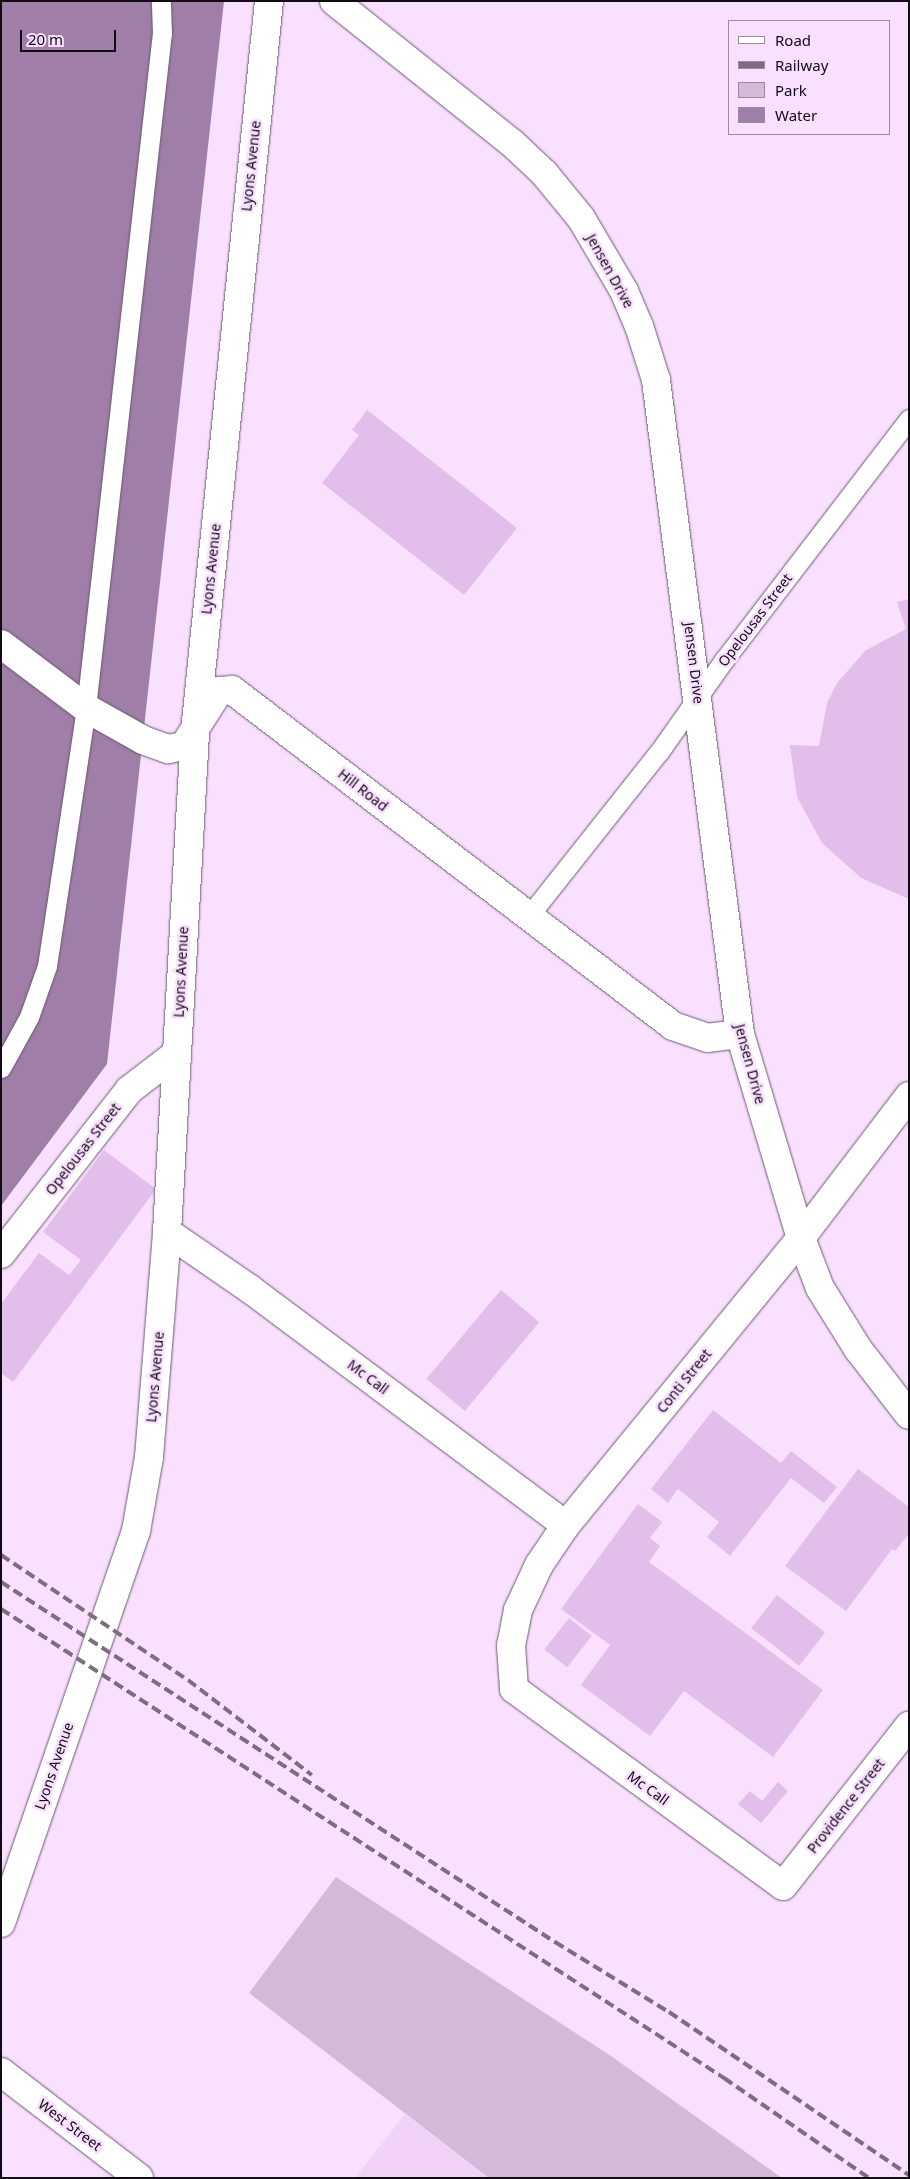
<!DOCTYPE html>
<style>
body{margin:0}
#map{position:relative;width:910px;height:2179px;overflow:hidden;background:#f9e0ff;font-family:"Noto Sans",sans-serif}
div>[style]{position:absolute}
.built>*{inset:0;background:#f0d3f7}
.green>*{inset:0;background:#d3bbd8}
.water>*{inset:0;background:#9f7ea7}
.building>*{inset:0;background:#e2beea;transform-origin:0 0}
.roads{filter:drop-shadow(0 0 1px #6c5771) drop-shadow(0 0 1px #6c5771)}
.lane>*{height:19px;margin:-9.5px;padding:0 9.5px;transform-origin:9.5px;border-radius:9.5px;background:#fff}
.street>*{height:28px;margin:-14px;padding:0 14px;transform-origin:14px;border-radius:14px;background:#fff}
.secondary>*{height:28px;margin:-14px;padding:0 14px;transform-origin:14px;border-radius:14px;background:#fff}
.rail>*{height:4px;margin-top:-2px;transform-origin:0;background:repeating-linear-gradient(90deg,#7d6d81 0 10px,transparent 0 15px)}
span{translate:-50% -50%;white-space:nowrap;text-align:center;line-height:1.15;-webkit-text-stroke:5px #f9e0ff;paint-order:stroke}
.street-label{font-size:14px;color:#120a14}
.frame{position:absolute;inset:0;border:2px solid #120a14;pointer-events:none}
.legend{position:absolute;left:728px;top:20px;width:162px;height:115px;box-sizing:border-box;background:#f9e0ff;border:1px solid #9d8aa1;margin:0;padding:6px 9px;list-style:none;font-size:15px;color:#120a14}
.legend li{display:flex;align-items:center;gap:10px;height:25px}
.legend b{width:25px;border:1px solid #9d8aa1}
.scale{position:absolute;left:20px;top:30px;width:96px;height:22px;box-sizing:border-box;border:2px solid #120a14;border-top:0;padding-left:6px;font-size:15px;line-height:18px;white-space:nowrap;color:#120a14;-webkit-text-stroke:4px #f9e0ff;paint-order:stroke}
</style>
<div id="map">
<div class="built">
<i style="clip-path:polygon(405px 2114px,489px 2178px,355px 2178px)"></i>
</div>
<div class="green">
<i style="clip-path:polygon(336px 1877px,611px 2056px,782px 2178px,489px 2178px,249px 1993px)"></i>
</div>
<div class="water">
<i style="clip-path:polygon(1px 1px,224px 1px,107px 1064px,1px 1206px)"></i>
</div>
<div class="building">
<i style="clip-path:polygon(367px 410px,517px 528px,464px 595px,322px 483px,359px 435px,352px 430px)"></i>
<i style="clip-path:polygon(909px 599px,909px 899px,861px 878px,822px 843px,797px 797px,790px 745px,819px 746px,827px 703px,837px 683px,866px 650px,906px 629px,897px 602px)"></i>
<i style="clip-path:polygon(104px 1150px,156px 1189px,13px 1382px,1px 1373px,1px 1304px,39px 1253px,69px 1275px,81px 1260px,43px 1232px)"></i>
<i style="left:501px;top:1290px;width:50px;height:116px;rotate:40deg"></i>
<i style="clip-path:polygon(713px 1410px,781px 1463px,791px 1451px,837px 1487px,824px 1503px,791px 1478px,730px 1556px,707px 1537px,719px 1522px,678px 1489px,668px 1503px,651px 1489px)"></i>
<i style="clip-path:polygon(858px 1469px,909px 1507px,909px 1534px,895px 1551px,892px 1549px,846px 1611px,785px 1566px)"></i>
<i style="clip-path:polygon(638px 1504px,662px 1522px,650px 1538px,660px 1546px,649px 1562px,823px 1690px,773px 1757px,684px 1691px,650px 1736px,581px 1685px,610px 1645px,561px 1609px)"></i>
<i style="left:777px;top:1595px;width:61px;height:42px;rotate:38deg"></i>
<i style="left:569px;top:1618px;width:29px;height:40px;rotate:38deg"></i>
<i style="clip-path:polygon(778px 1782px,788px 1791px,761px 1823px,738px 1804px,750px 1791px,762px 1801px)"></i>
</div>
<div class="roads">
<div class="lane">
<i style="left:528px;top:917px;width:211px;rotate:-51.6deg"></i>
<i style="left:659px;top:752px;width:113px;rotate:-54.8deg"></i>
<i style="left:724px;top:660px;width:304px;rotate:-52.5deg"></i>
<i style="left:1px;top:1068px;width:58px;rotate:-61.2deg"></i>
<i style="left:29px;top:1017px;width:54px;rotate:-70.6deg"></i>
<i style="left:47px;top:966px;width:261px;rotate:-81.4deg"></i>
<i style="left:86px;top:708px;width:679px;rotate:-83.58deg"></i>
<i style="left:162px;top:33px;width:32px;rotate:-92deg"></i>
</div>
<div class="street">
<i style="left:1px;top:644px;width:106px;rotate:37deg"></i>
<i style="left:86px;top:708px;width:65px;rotate:29.3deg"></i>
<i style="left:143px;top:740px;width:27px;rotate:20deg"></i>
<i style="left:168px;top:749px;width:16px;rotate:-11deg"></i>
<i style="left:184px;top:746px;width:65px;rotate:-57.5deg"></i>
<i style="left:219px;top:691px;width:13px;rotate:-4deg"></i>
<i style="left:232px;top:690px;width:554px;rotate:37.3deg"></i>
<i style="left:673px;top:1026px;width:36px;rotate:19deg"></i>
<i style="left:707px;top:1038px;width:33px;rotate:-7deg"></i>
<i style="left:909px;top:1096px;width:178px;rotate:127.3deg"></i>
<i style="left:801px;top:1238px;width:371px;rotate:129.3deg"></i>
<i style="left:566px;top:1525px;width:48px;rotate:124deg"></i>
<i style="left:539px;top:1565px;width:50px;rotate:115deg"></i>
<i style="left:518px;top:1610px;width:36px;rotate:101deg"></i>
<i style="left:511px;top:1645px;width:44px;rotate:86.1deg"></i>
<i style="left:514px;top:1689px;width:333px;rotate:36.2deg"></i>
<i style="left:783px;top:1886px;width:204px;rotate:-51.8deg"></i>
<i style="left:167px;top:1232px;width:101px;rotate:34.5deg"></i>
<i style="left:250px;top:1289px;width:394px;rotate:36.8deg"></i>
<i style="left:1px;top:1254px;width:208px;rotate:-52deg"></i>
<i style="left:129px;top:1090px;width:59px;rotate:-37.5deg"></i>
<i style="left:1px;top:2072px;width:174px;rotate:37.5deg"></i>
</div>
<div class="secondary">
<i style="left:334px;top:1px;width:228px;rotate:38.6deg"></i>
<i style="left:512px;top:143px;width:44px;rotate:43.2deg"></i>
<i style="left:544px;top:173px;width:58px;rotate:50.6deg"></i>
<i style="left:581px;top:218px;width:85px;rotate:59.5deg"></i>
<i style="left:624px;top:291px;width:38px;rotate:67deg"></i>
<i style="left:639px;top:326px;width:57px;rotate:72.5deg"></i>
<i style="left:656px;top:380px;width:659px;rotate:82.68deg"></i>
<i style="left:740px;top:1034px;width:213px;rotate:73.4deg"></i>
<i style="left:801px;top:1238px;width:53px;rotate:69.2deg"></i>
<i style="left:820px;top:1288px;width:72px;rotate:58.1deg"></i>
<i style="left:858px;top:1349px;width:83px;rotate:52.3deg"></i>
<i style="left:1px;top:1923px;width:415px;rotate:-71deg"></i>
<i style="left:136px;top:1531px;width:75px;rotate:-80deg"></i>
<i style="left:149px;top:1457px;width:226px;rotate:-85.4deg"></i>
<i style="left:167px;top:1232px;width:501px;rotate:-86.79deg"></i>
<i style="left:195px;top:732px;width:735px;rotate:-84.22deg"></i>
</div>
</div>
<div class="rail">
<i style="left:1px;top:1555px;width:225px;rotate:33.8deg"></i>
<i style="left:188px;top:1680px;width:156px;rotate:37.5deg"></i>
<i style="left:1px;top:1582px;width:661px;rotate:33.02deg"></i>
<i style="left:555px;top:1942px;width:134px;rotate:31.6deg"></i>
<i style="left:669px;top:2012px;width:290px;rotate:34.2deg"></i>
<i style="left:1px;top:1609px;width:862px;rotate:32.97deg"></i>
<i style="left:724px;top:2078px;width:176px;rotate:34.6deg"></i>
</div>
<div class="street-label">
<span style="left:251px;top:166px;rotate:-84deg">Lyons Avenue</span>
<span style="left:610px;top:271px;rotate:61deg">Jensen Drive</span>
<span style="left:211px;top:569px;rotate:-84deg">Lyons Avenue</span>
<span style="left:755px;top:620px;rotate:-53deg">Opelousas Street</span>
<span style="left:694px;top:663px;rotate:83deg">Jensen Drive</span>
<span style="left:363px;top:790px;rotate:38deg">Hill Road</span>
<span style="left:181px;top:972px;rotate:-87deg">Lyons Avenue</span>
<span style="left:750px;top:1064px;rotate:75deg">Jensen Drive</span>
<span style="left:83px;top:1149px;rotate:-52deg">Opelousas Street</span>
<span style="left:155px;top:1377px;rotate:-85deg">Lyons Avenue</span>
<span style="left:368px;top:1377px;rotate:37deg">Mc Call</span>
<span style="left:684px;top:1381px;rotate:-51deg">Conti Street</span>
<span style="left:54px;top:1766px;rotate:-71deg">Lyons Avenue</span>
<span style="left:648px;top:1788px;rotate:36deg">Mc Call</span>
<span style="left:846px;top:1806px;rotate:-52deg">Providence Street</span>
<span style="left:70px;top:2125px;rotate:37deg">West Street</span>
</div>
<div class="frame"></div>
<ul class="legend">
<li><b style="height:6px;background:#fff"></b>Road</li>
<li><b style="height:6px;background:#7d6d81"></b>Railway</li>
<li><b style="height:14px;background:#d3bbd8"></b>Park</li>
<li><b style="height:14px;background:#9f7ea7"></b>Water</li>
</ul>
<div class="scale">20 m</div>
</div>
